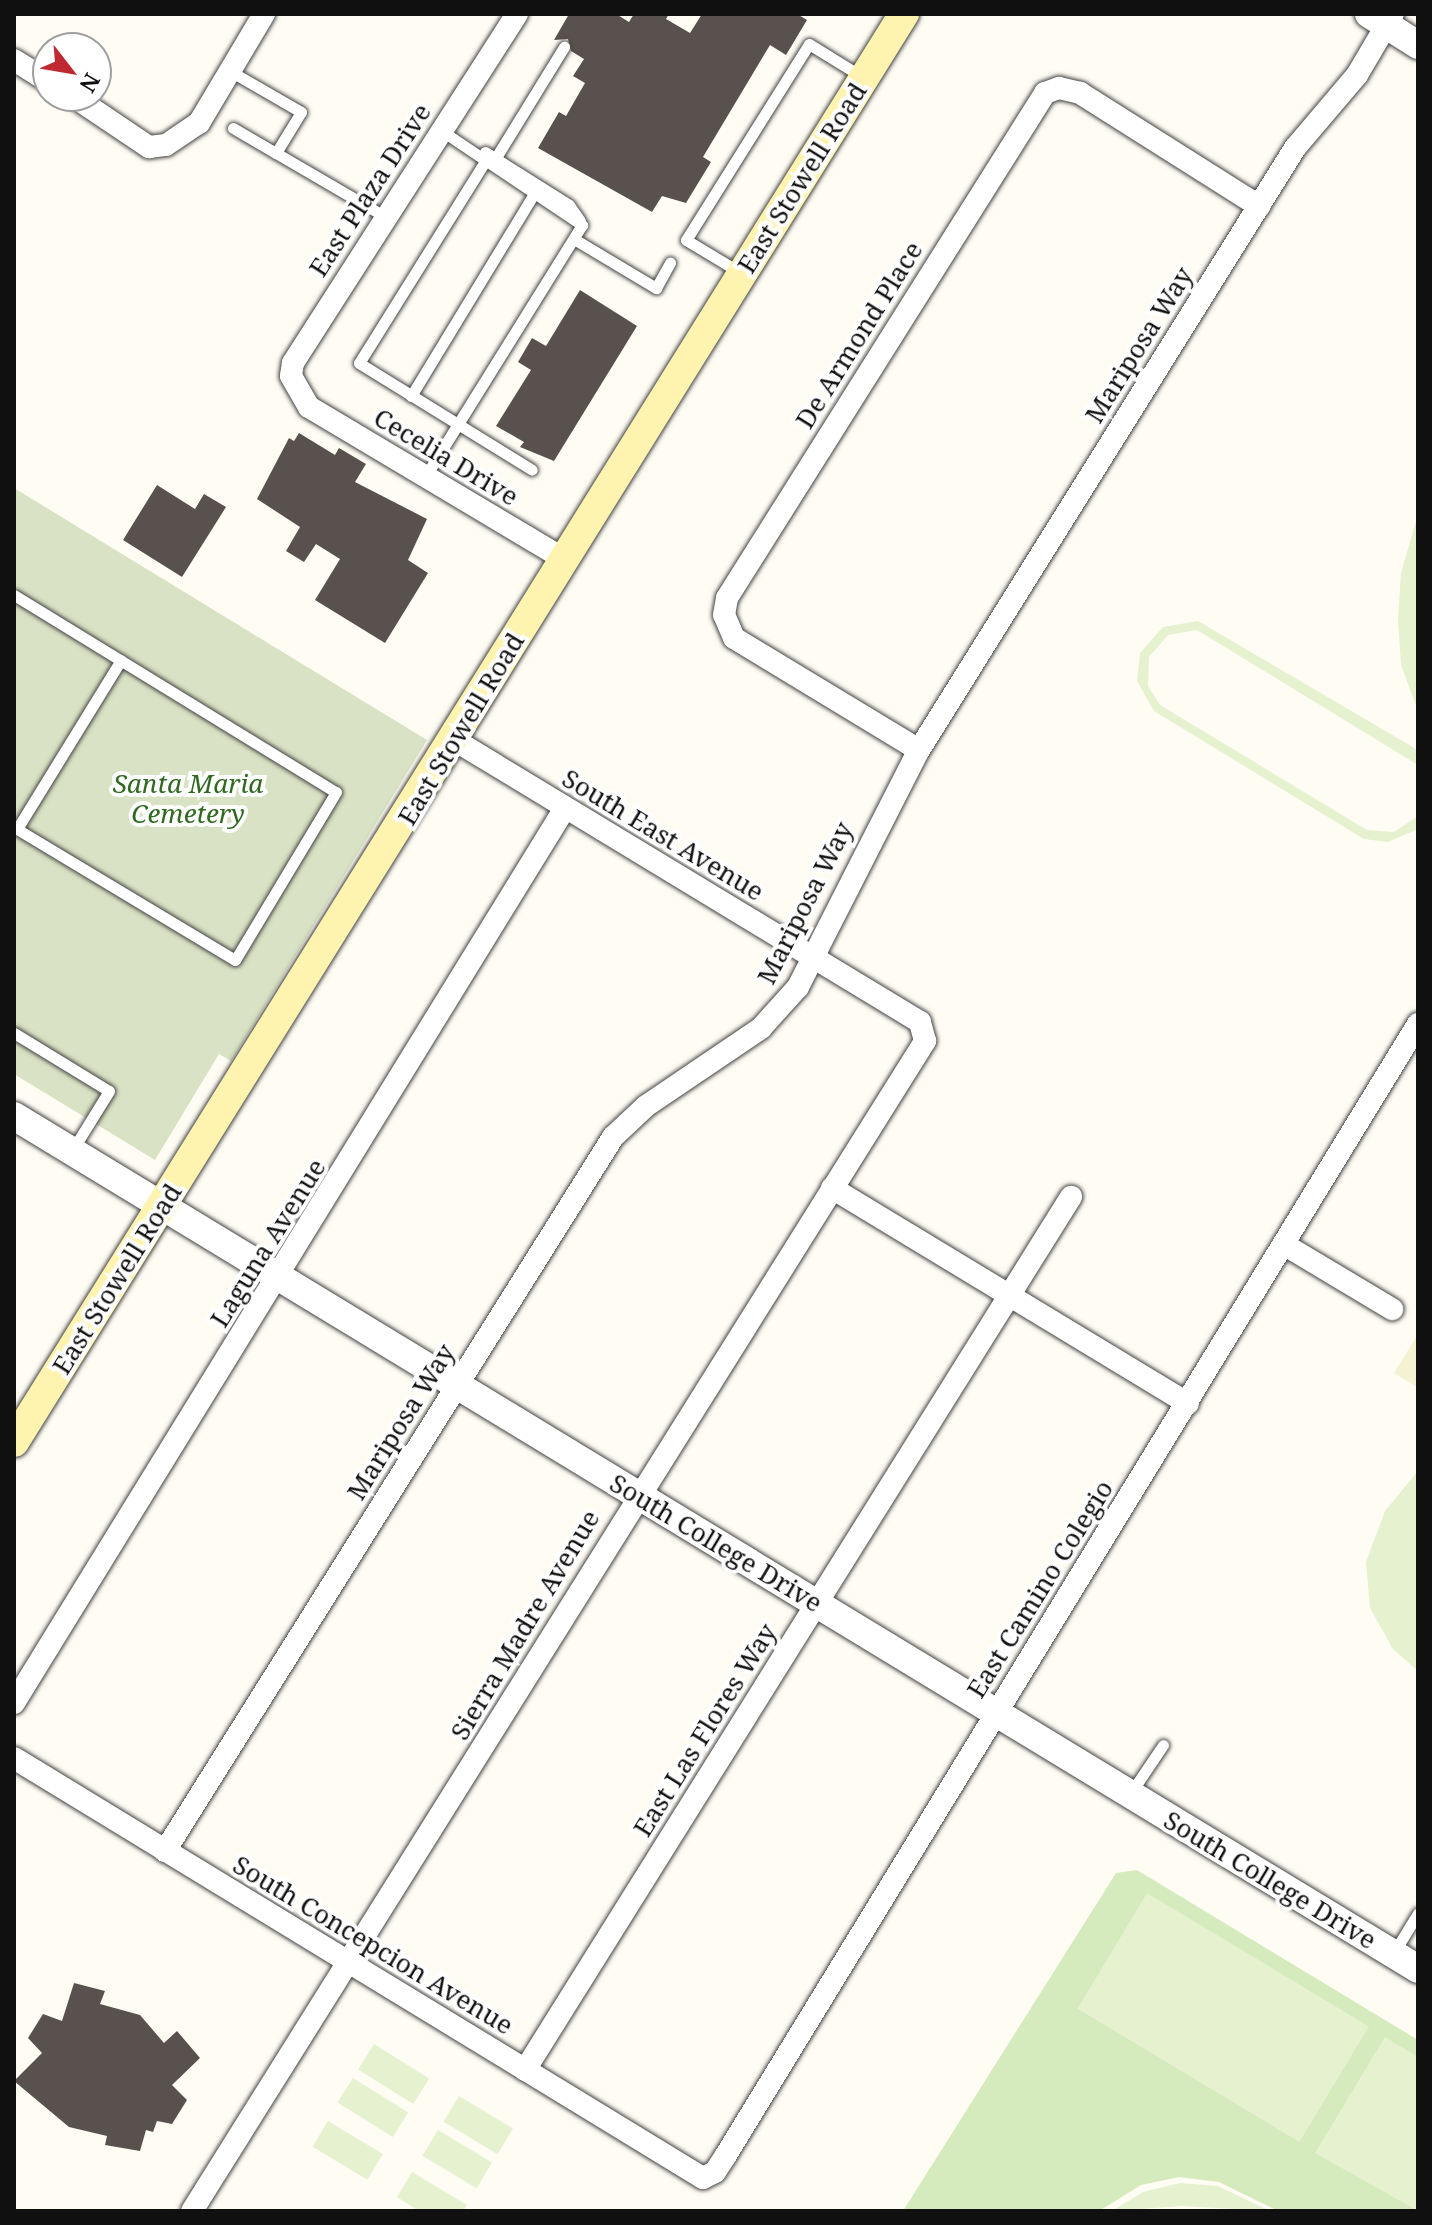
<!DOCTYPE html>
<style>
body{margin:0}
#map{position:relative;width:1432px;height:2225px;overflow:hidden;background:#fffcf4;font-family:"Noto Serif",serif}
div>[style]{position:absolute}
.farmland>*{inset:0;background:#f5f2d4}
.green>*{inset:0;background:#d5eabd}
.cemetery>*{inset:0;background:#d9e2c4}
.pitch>*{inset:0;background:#e6f1cf;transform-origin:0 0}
.building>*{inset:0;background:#59514d}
.roads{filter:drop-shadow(0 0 2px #434343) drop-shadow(0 0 2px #434343)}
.service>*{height:11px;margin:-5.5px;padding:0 5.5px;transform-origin:5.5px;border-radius:5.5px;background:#fff}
.minor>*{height:22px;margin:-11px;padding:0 11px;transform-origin:11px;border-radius:11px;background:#fff}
.tertiary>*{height:28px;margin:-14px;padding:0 14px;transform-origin:14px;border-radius:14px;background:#fff}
.secondary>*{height:30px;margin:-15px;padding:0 15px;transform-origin:15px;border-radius:15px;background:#fef4b0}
span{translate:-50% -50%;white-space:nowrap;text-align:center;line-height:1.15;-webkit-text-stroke:8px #fff;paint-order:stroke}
.street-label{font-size:26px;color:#101010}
.park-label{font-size:26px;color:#306920;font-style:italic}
.frame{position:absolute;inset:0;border:16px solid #101010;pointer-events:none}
.north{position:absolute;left:32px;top:32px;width:80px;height:80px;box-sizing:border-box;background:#fff;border:2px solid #9f9f9f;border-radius:50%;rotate:121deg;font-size:22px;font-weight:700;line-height:32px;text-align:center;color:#101010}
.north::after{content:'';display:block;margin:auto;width:28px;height:36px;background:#c02932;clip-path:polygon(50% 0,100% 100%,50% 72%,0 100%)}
</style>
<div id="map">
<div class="farmland">
<i style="clip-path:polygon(1418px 1334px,1418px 1388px,1394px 1373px)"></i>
</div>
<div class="green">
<i style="clip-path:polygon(1137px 1870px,1418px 2040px,1418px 2211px,1278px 2211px,1219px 2182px,1179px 2177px,1141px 2185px,1099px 2211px,903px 2211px,1116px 1873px)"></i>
</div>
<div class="cemetery">
<i style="clip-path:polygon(14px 488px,427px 740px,231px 1061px,219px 1054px,155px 1160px,14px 1074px)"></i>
</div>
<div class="pitch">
<i style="clip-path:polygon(1418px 514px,1418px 711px,1401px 665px,1398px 619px,1401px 573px)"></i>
<i style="clip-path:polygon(1198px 621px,1411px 746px,1418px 751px,1418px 765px,1197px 630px,1168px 635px,1149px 657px,1148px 686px,1160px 705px,1367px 830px,1394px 832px,1418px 816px,1418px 829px,1388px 842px,1364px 839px,1154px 711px,1137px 681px,1140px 653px,1163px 627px)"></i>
<i style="clip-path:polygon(1418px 1471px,1418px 1671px,1393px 1649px,1370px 1608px,1366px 1562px,1385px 1511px)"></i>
<i style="left:1147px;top:1893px;width:259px;height:135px;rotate:31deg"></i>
<i style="clip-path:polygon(1385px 2037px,1418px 2057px,1418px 2211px,1315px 2153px)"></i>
<i style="left:374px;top:2044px;width:65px;height:30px;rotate:32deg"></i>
<i style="left:353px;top:2078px;width:65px;height:29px;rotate:32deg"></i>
<i style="left:459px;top:2096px;width:63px;height:30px;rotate:31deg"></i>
<i style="left:328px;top:2121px;width:64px;height:30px;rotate:31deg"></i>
<i style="left:438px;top:2130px;width:63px;height:30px;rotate:31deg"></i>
<i style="clip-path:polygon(412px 2172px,467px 2205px,463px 2211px,419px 2211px,397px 2197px)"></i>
<i style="clip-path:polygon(1180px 2183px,1218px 2186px,1270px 2211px,1182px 2206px,1112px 2211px,1143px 2192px)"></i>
</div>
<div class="building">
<i style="clip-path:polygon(569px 14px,616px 14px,629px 22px,634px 14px,669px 14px,666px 19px,690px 33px,702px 14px,797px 14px,807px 20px,786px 55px,770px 45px,703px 157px,711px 162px,686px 203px,662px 196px,652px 212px,538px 148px,559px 112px,566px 116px,585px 83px,573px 76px,584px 59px,571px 51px,568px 39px,554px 40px)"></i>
<i style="clip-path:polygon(580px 290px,637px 326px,554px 461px,520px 447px,524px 442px,496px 426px,531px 370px,518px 362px,532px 338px,546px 346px)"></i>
<i style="clip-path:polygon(299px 433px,335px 455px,339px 448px,366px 464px,355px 482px,427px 519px,408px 560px,428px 573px,385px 643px,315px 600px,340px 559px,316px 544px,304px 562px,286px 551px,300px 527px,257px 499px,289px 438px,294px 441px)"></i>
<i style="clip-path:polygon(157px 485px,195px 509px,204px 494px,226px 507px,182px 577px,123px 540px)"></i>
<i style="clip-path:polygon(74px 1983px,105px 1991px,100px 2004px,140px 2015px,164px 2043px,177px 2031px,200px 2058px,172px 2085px,187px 2100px,172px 2124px,157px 2121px,153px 2132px,146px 2130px,140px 2151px,105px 2145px,107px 2136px,69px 2127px,14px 2081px,42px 2053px,28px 2038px,43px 2014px,62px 2021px)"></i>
</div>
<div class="roads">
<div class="service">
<i style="left:230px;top:71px;width:82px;rotate:30deg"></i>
<i style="left:301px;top:112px;width:48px;rotate:121.4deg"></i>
<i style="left:276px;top:153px;width:127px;rotate:30.2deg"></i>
<i style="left:233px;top:128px;width:50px;rotate:30.2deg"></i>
<i style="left:442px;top:131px;width:169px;rotate:33.9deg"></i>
<i style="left:485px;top:152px;width:99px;rotate:32.2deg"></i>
<i style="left:569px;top:205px;width:19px;rotate:55deg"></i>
<i style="left:489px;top:155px;width:245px;rotate:122deg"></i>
<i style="left:359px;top:363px;width:203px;rotate:31.7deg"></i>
<i style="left:495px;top:159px;width:132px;rotate:-58.4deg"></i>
<i style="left:574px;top:239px;width:96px;rotate:30.9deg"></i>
<i style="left:656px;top:288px;width:29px;rotate:-61deg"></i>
<i style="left:741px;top:273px;width:64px;rotate:-149deg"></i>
<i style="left:686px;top:240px;width:231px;rotate:-57.9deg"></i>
<i style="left:809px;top:44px;width:65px;rotate:31.7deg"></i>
<i style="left:411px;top:396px;width:237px;rotate:-58.7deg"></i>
<i style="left:425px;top:477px;width:297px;rotate:-58.1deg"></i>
<i style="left:14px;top:595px;width:377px;rotate:31.5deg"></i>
<i style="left:336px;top:792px;width:196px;rotate:121deg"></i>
<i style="left:235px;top:960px;width:258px;rotate:-149deg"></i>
<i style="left:17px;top:829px;width:198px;rotate:-58.4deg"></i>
<i style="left:14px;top:1033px;width:111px;rotate:31.4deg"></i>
<i style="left:109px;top:1091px;width:68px;rotate:121.8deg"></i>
<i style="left:1130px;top:1794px;width:59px;rotate:-56deg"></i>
<i style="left:1393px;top:1954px;width:48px;rotate:-58.6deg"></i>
</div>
<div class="minor">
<i style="left:517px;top:14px;width:415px;rotate:122.7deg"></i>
<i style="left:293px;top:363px;width:13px;rotate:99deg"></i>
<i style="left:291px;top:376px;width:36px;rotate:60deg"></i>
<i style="left:309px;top:407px;width:297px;rotate:30.8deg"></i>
<i style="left:14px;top:60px;width:40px;rotate:32deg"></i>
<i style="left:73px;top:96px;width:92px;rotate:33.9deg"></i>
<i style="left:149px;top:147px;width:17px;rotate:-7deg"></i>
<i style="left:166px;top:145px;width:40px;rotate:-34deg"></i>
<i style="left:199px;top:123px;width:127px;rotate:-59.2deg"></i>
<i style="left:919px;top:750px;width:216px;rotate:-148.8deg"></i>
<i style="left:734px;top:638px;width:25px;rotate:-113deg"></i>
<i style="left:724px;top:615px;width:17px;rotate:-80deg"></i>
<i style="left:727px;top:598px;width:597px;rotate:-57.8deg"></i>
<i style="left:1045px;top:93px;width:15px;rotate:-20deg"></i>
<i style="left:1059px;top:88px;width:22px;rotate:13deg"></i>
<i style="left:1080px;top:93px;width:212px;rotate:32.3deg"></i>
<i style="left:832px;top:1188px;width:416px;rotate:31.2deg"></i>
<i style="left:1285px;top:1245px;width:125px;rotate:30.9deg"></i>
<i style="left:14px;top:1703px;width:1051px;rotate:-58.38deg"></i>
<i style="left:14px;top:1758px;width:807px;rotate:31.37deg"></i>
<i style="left:703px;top:2178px;width:13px;rotate:-27deg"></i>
<i style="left:715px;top:2172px;width:20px;rotate:-57deg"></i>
<i style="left:726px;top:2155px;width:1326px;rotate:-58.54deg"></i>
<i style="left:165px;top:1851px;width:843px;rotate:-57.89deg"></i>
<i style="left:613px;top:1137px;width:45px;rotate:-43.2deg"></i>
<i style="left:646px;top:1106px;width:139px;rotate:-34.1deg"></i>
<i style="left:761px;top:1028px;width:55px;rotate:-47.9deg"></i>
<i style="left:798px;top:987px;width:266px;rotate:-63deg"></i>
<i style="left:919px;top:750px;width:710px;rotate:-58.01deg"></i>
<i style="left:1295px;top:148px;width:96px;rotate:-49.7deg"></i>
<i style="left:1357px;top:75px;width:71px;rotate:-59.5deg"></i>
<i style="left:525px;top:2070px;width:1030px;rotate:-57.98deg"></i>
<i style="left:192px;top:2211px;width:1381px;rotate:-57.93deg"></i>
<i style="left:925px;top:1041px;width:20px;rotate:-105deg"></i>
<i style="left:920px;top:1022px;width:542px;rotate:-148.8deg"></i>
</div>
<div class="tertiary">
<i style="left:1369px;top:14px;width:58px;rotate:32.3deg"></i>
<i style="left:14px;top:1116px;width:1643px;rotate:31.28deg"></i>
</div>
<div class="secondary">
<i style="left:14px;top:1442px;width:1683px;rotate:-58.07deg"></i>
</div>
</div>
<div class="street-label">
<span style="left:802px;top:178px;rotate:-58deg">East Stowell Road</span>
<span style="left:370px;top:190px;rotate:-57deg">East Plaza Drive</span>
<span style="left:859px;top:335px;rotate:-58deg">De Armond Place</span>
<span style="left:1139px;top:345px;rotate:-58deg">Mariposa Way</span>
<span style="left:446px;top:457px;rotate:31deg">Cecelia Drive</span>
<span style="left:461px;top:729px;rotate:-59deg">East Stowell Road</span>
<span style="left:663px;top:835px;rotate:31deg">South East Avenue</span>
<span style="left:805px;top:903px;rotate:-63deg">Mariposa Way</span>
<span style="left:268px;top:1243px;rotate:-58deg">Laguna Avenue</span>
<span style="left:117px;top:1279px;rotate:-58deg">East Stowell Road</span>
<span style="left:401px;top:1422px;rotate:-58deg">Mariposa Way</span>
<span style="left:716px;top:1543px;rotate:31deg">South College Drive</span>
<span style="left:1040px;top:1589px;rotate:-58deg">East Camino Colegio</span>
<span style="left:525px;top:1625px;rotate:-59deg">Sierra Madre Avenue</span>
<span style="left:705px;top:1730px;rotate:-58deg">East Las Flores Way</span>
<span style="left:1270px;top:1880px;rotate:31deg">South College Drive</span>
<span style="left:373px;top:1945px;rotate:31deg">South Concepcion Avenue</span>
</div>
<div class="park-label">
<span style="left:188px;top:799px">Santa Maria<br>Cemetery</span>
</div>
<div class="frame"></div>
<div class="north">N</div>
</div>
